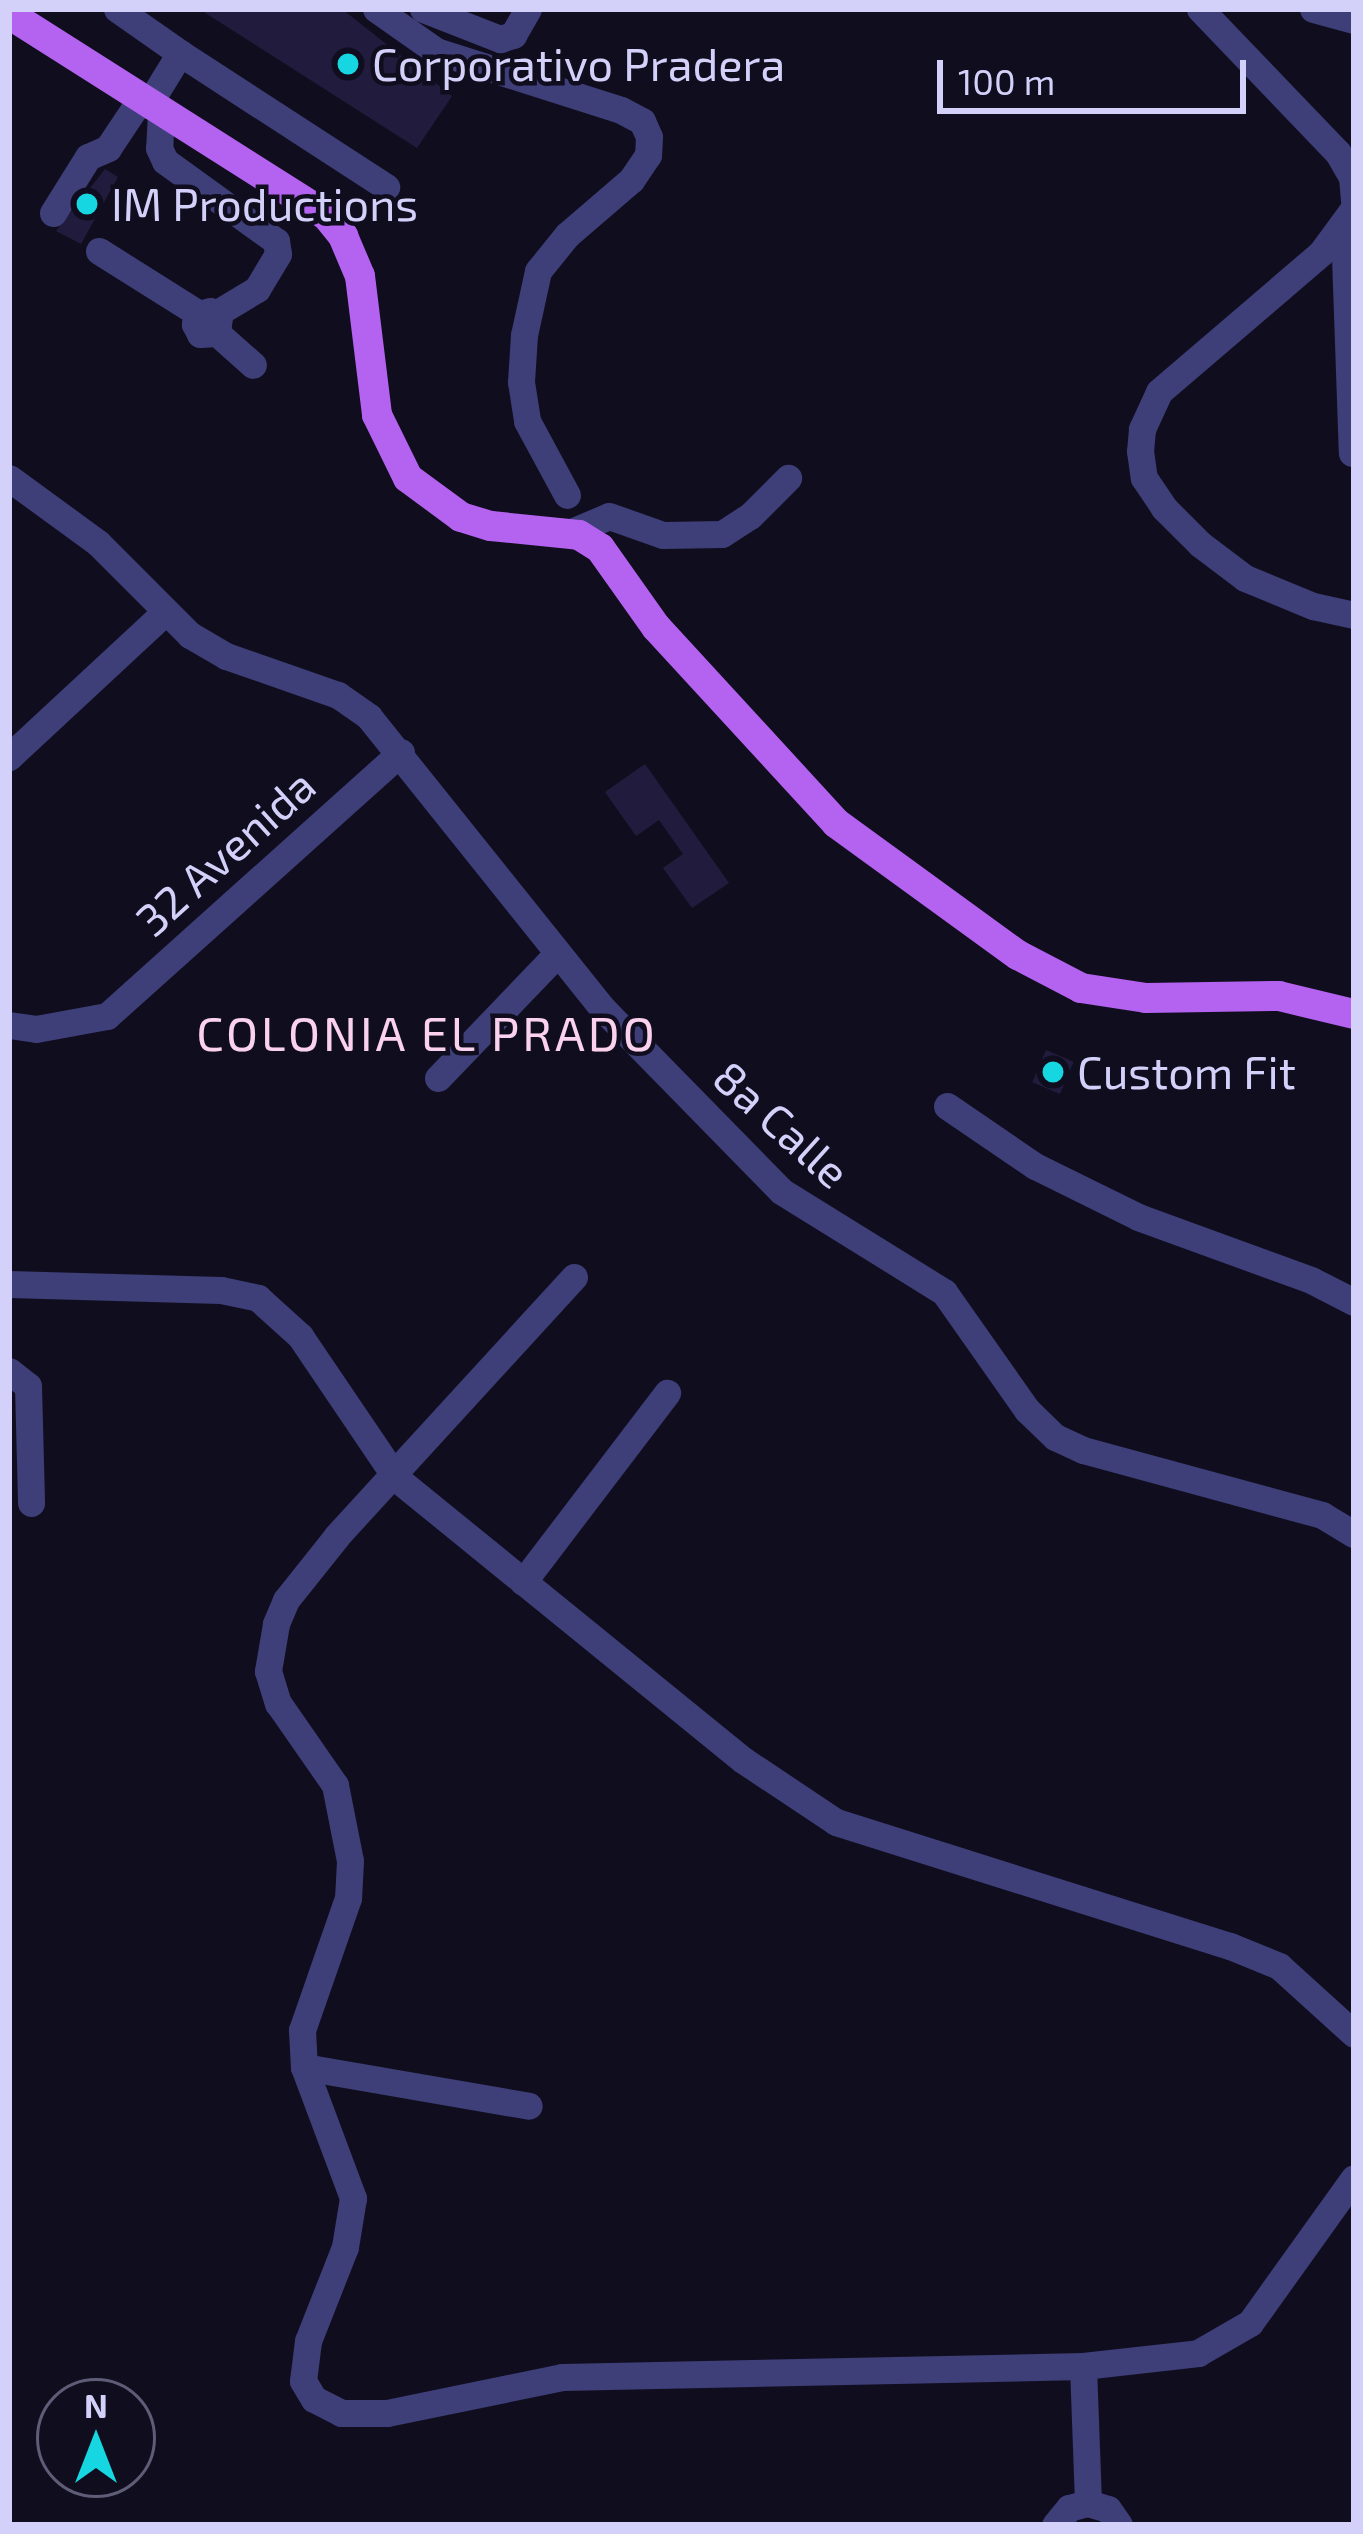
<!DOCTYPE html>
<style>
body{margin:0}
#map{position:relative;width:1363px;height:2534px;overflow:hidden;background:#100e1e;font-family:"Exo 2",sans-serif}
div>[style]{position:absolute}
.building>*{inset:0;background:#211c3d;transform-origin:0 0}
.minor>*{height:27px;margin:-13.5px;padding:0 13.5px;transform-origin:13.5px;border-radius:13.5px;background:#3e3e79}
.major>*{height:30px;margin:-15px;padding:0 15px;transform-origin:15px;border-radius:15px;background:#b462f0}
.dots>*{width:33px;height:33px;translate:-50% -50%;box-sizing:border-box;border:6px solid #100e1e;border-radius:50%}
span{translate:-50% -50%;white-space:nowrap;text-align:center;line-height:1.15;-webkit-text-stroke:9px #100e1e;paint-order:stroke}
.poi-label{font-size:45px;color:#d3d0fa}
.left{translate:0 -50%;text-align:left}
.street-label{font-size:45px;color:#d3d0fa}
.neighbourhood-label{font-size:48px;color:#fbd2ee;letter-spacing:3px}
.frame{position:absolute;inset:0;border:12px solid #d3d0fa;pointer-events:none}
.north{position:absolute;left:36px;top:2378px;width:120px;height:120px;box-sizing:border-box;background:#100e1e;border:3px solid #5e5c76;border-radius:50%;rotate:0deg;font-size:33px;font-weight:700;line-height:48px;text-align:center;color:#d3d0fa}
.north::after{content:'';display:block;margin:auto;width:42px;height:54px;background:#16d6e1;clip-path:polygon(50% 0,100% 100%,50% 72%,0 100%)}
.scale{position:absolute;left:937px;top:60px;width:309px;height:54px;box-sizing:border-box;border:6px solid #d3d0fa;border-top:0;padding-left:15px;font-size:36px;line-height:42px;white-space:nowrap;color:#d3d0fa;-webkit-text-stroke:9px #100e1e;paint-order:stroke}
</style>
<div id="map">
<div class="building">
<i style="clip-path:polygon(199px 9px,342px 9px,452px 96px,417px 148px)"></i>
<i style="clip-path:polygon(105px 169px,118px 177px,81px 244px,56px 231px)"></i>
<i style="clip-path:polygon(645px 764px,729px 883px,692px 908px,663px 868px,683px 854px,659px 820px,636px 836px,605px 792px)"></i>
<i style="left:1046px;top:1050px;width:30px;height:35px;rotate:23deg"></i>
</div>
<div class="minor">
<i style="left:117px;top:9px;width:77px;rotate:34.9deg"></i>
<i style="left:180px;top:53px;width:61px;rotate:121.6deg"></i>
<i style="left:376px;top:9px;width:73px;rotate:35deg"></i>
<i style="left:436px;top:51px;width:194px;rotate:17.7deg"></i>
<i style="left:621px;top:110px;width:24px;rotate:28deg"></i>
<i style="left:642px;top:121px;width:17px;rotate:66deg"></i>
<i style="left:649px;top:137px;width:18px;rotate:93deg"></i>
<i style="left:648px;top:155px;width:30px;rotate:124deg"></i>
<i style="left:631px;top:180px;width:84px;rotate:139.3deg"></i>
<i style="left:567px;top:235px;width:46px;rotate:128.9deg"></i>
<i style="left:538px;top:271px;width:66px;rotate:102.3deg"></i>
<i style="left:524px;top:335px;width:47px;rotate:93.7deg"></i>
<i style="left:521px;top:382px;width:39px;rotate:81deg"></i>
<i style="left:527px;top:421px;width:84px;rotate:61.6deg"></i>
<i style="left:423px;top:9px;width:83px;rotate:21.3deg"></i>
<i style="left:500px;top:39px;width:14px;rotate:-17deg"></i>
<i style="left:513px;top:35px;width:30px;rotate:-60deg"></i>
<i style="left:1200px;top:9px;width:199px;rotate:46.2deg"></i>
<i style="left:1338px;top:153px;width:28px;rotate:60deg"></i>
<i style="left:1352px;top:177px;width:24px;rotate:85deg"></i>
<i style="left:1313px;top:9px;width:42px;rotate:15deg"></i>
<i style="left:180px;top:53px;width:246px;rotate:33deg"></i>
<i style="left:161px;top:113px;width:35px;rotate:93deg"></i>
<i style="left:159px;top:148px;width:14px;rotate:65deg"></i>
<i style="left:165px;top:161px;width:137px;rotate:35.8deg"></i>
<i style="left:276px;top:241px;width:13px;rotate:81deg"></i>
<i style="left:278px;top:254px;width:41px;rotate:121deg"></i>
<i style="left:257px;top:289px;width:47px;rotate:149deg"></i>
<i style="left:1354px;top:208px;width:56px;rotate:126.3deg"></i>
<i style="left:1321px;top:253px;width:213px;rotate:139.4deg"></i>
<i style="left:1159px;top:392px;width:41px;rotate:114.7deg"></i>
<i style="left:1142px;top:429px;width:22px;rotate:95deg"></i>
<i style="left:1140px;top:451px;width:27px;rotate:82deg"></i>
<i style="left:1144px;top:478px;width:36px;rotate:56deg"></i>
<i style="left:1164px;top:508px;width:51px;rotate:45deg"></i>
<i style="left:1200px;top:544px;width:56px;rotate:37.1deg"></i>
<i style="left:1245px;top:578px;width:74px;rotate:22.4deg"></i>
<i style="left:1313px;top:606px;width:42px;rotate:12.4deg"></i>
<i style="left:53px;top:213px;width:66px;rotate:-58deg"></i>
<i style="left:88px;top:157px;width:22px;rotate:-24deg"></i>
<i style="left:108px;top:148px;width:58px;rotate:-56.3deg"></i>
<i style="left:1344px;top:228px;width:225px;rotate:88deg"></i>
<i style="left:99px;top:251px;width:118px;rotate:32.2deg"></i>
<i style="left:217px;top:333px;width:17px;rotate:-83deg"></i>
<i style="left:219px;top:316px;width:10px;rotate:-151deg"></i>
<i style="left:210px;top:311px;width:11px;rotate:165deg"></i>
<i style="left:199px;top:314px;width:11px;rotate:112deg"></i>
<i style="left:195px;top:324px;width:11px;rotate:63deg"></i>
<i style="left:200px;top:334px;width:17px;rotate:-3deg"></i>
<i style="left:217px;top:333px;width:48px;rotate:41.6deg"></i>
<i style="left:9px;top:478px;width:110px;rotate:36.1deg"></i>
<i style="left:98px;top:543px;width:130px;rotate:45deg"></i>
<i style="left:190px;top:635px;width:42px;rotate:30.3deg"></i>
<i style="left:226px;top:656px;width:119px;rotate:19.2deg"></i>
<i style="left:338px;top:695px;width:38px;rotate:35deg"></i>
<i style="left:369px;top:717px;width:376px;rotate:51.3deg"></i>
<i style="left:604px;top:1010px;width:253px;rotate:45.6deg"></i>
<i style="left:781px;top:1191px;width:192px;rotate:31.8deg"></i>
<i style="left:944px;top:1292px;width:144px;rotate:54.9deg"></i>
<i style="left:1027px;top:1410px;width:39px;rotate:44deg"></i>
<i style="left:1055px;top:1437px;width:31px;rotate:25deg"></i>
<i style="left:1083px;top:1450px;width:248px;rotate:15.2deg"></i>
<i style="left:1322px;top:1515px;width:37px;rotate:31deg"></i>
<i style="left:569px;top:533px;width:43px;rotate:-23deg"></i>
<i style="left:609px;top:516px;width:57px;rotate:19.4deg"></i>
<i style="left:663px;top:535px;width:59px;rotate:-1deg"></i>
<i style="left:722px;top:534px;width:33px;rotate:-33deg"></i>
<i style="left:750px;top:516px;width:54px;rotate:-45deg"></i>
<i style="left:9px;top:757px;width:214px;rotate:-42.9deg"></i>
<i style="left:9px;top:1025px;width:27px;rotate:8deg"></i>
<i style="left:36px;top:1029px;width:72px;rotate:-10.4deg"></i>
<i style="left:107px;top:1016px;width:395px;rotate:-41.9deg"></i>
<i style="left:438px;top:1078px;width:172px;rotate:-46.2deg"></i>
<i style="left:947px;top:1106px;width:107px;rotate:34.3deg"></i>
<i style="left:1035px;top:1166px;width:115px;rotate:26.3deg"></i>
<i style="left:1138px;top:1217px;width:184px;rotate:20deg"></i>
<i style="left:1311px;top:1280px;width:48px;rotate:27.1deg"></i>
<i style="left:574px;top:1277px;width:351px;rotate:132.5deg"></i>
<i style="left:337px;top:1536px;width:82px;rotate:128.6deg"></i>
<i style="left:286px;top:1600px;width:26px;rotate:113deg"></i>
<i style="left:276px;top:1624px;width:48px;rotate:99.7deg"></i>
<i style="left:268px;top:1671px;width:34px;rotate:73deg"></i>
<i style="left:278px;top:1703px;width:100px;rotate:55.2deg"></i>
<i style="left:335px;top:1785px;width:77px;rotate:78.8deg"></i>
<i style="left:350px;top:1861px;width:37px;rotate:93deg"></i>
<i style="left:348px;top:1898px;width:140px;rotate:109.2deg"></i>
<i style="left:302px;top:2030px;width:37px;rotate:87deg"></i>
<i style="left:304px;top:2067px;width:140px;rotate:69.5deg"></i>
<i style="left:353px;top:2198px;width:50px;rotate:99.3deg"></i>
<i style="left:345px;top:2247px;width:101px;rotate:111.5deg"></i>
<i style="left:308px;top:2341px;width:40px;rotate:97.1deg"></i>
<i style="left:303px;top:2381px;width:21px;rotate:59deg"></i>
<i style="left:314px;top:2399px;width:30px;rotate:27deg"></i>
<i style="left:341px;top:2413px;width:46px"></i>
<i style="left:387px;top:2413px;width:179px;rotate:-11.6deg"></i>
<i style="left:562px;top:2377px;width:521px;rotate:-1.21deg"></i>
<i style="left:1083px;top:2366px;width:116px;rotate:-6.4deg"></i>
<i style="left:1198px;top:2353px;width:60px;rotate:-30deg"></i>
<i style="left:1250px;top:2323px;width:178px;rotate:-54.4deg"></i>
<i style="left:9px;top:1284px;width:212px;rotate:1.6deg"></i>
<i style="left:221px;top:1290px;width:38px;rotate:12deg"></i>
<i style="left:258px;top:1298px;width:57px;rotate:42.1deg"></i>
<i style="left:300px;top:1336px;width:171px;rotate:55.9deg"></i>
<i style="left:396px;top:1478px;width:447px;rotate:39.1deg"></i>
<i style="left:743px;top:1760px;width:112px;rotate:33.7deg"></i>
<i style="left:836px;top:1822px;width:413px;rotate:17.5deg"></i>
<i style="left:1230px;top:1946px;width:53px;rotate:22.2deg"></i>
<i style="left:1279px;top:1966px;width:101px;rotate:42.2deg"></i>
<i style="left:9px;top:1371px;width:24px;rotate:38deg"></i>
<i style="left:28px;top:1386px;width:117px;rotate:88.5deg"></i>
<i style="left:523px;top:1582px;width:238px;rotate:-52.7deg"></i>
<i style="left:304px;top:2067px;width:228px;rotate:9.8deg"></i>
<i style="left:1083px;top:2366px;width:137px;rotate:87.9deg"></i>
<i style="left:1055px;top:2525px;width:22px;rotate:-51deg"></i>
<i style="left:1069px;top:2508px;width:20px;rotate:-15deg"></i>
<i style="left:1088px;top:2503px;width:21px;rotate:17deg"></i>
<i style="left:1108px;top:2509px;width:19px;rotate:55deg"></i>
</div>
<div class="major">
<i style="left:9px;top:14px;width:377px;rotate:32.4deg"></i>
<i style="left:327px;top:216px;width:26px;rotate:51deg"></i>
<i style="left:343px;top:236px;width:43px;rotate:67deg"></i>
<i style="left:360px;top:276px;width:140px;rotate:83deg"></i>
<i style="left:377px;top:415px;width:70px;rotate:63.8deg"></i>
<i style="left:408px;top:478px;width:66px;rotate:36.3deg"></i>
<i style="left:461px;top:517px;width:31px;rotate:17deg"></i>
<i style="left:491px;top:526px;width:88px;rotate:5.8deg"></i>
<i style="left:579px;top:535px;width:25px;rotate:32deg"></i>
<i style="left:600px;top:548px;width:97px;rotate:54.7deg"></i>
<i style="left:656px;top:627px;width:266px;rotate:47.4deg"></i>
<i style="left:836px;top:823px;width:225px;rotate:36deg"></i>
<i style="left:1018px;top:955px;width:71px;rotate:27.6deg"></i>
<i style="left:1081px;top:988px;width:66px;rotate:8.7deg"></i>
<i style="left:1146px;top:998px;width:133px;rotate:-0.9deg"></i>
<i style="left:1279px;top:996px;width:77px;rotate:13.5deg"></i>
</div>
<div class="dots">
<i style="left:348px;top:64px;background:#16d6e1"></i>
<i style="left:87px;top:204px;background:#16d6e1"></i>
<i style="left:1053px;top:1072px;background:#16d6e1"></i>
</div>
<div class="poi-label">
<span class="left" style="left:372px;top:64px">Corporativo Pradera</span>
<span class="left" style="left:111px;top:204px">IM Productions</span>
<span class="left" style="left:1077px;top:1072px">Custom Fit</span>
</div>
<div class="street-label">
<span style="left:225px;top:852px;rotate:-42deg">32 Avenida</span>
<span style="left:782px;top:1124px;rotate:42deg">8a Calle</span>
</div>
<div class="neighbourhood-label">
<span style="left:427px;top:1033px">COLONIA EL PRADO</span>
</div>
<div class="frame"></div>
<div class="north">N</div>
<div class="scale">100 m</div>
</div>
